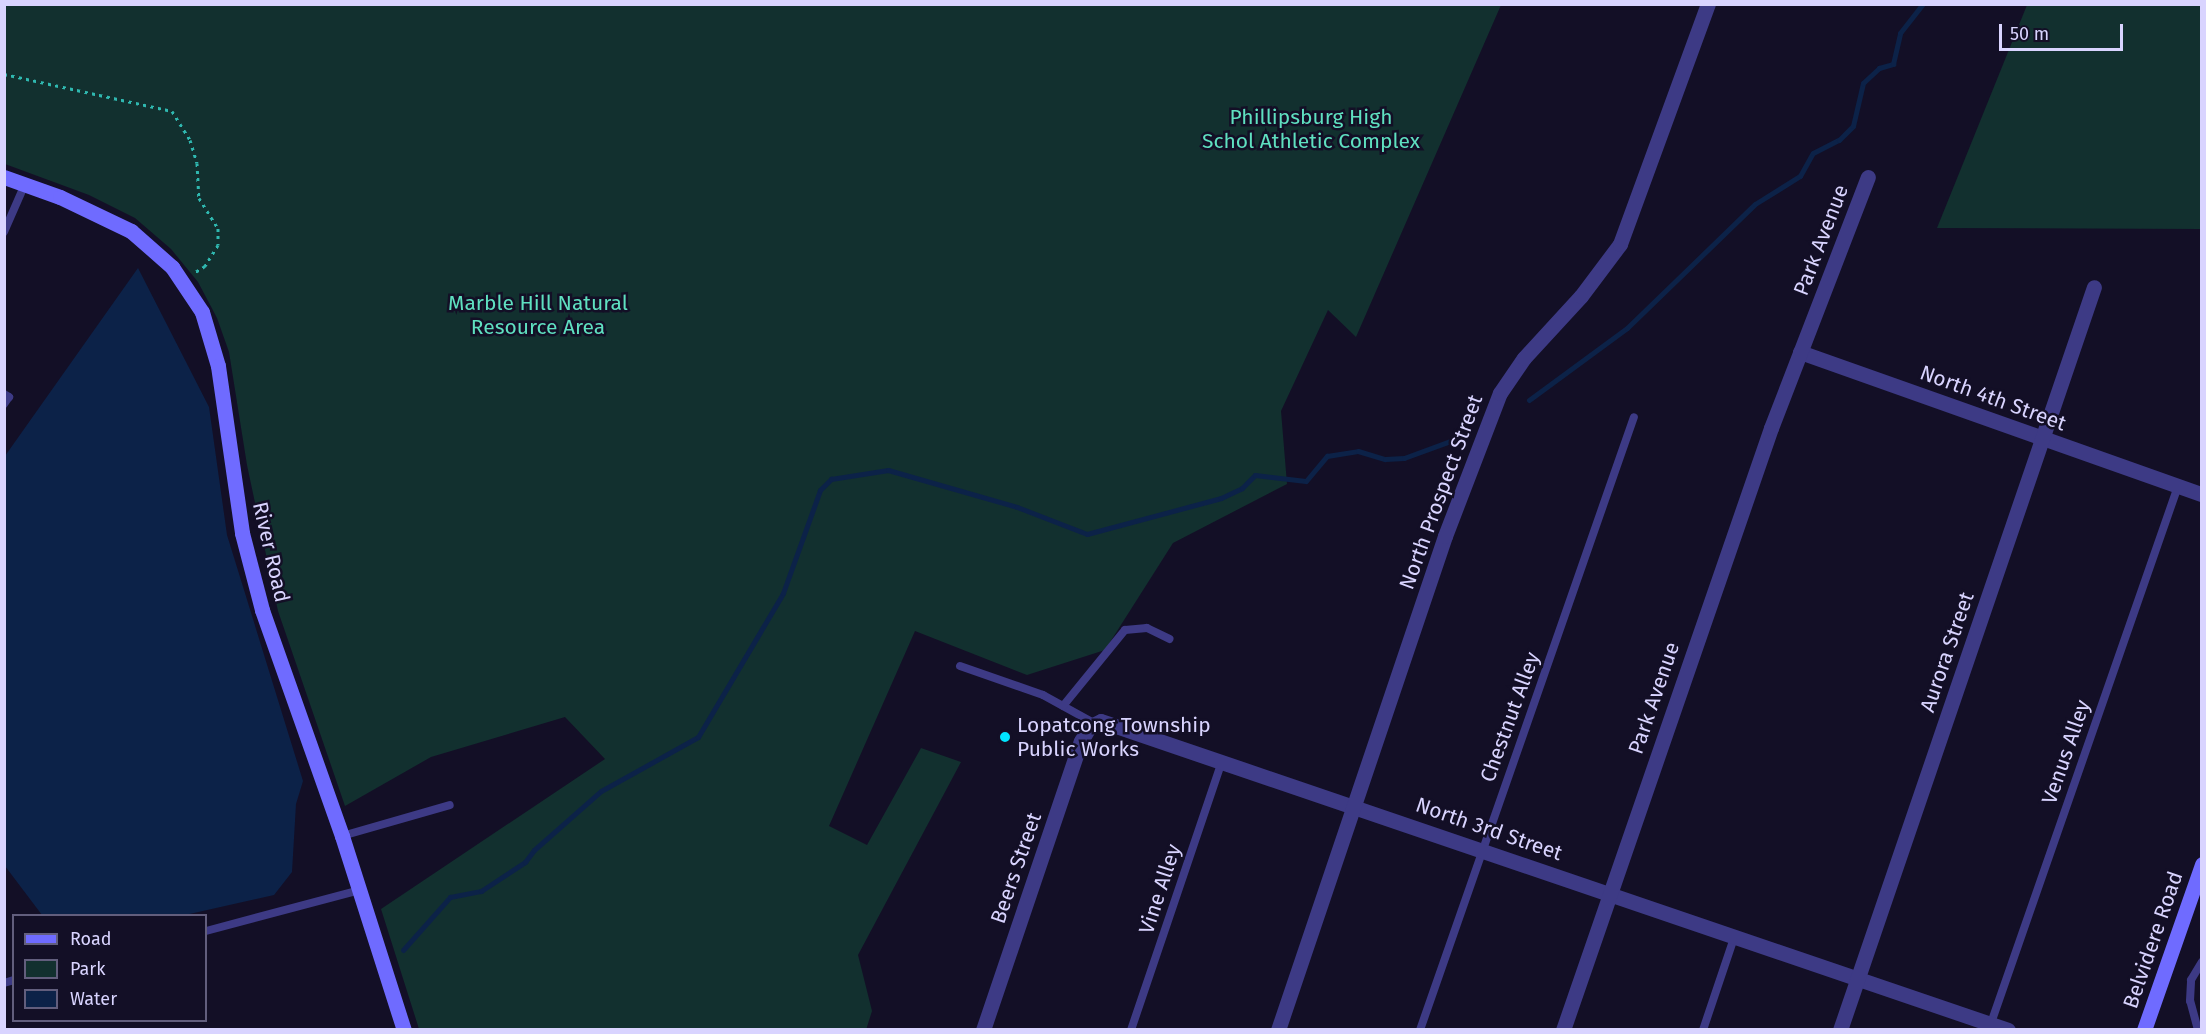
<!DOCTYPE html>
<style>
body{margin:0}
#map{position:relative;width:2206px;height:1034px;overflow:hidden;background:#130f26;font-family:"Fira Sans",sans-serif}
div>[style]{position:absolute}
.green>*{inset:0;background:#12302f}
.water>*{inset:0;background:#0c2248}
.stream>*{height:5px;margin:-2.5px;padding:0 2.5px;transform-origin:2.5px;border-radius:2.5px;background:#0c2248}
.path>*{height:3px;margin-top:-1.5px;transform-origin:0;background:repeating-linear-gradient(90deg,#2fb8b0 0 3px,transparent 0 7.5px)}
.lane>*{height:8px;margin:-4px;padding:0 4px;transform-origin:4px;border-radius:4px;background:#3d3a85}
.street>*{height:15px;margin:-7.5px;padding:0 7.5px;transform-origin:7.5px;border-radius:7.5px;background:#3d3a85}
.secondary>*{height:15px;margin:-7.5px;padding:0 7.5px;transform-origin:7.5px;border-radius:7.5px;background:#6f6bff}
.dots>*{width:16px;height:16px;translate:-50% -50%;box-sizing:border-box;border:3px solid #130f26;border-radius:50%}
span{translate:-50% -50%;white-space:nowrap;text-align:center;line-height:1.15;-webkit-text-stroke:5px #130f26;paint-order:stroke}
.park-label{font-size:21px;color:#5fe0c0}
.street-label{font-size:21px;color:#d9d4ff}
.poi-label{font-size:21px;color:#d9d4ff}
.left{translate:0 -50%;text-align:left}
.frame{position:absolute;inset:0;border:6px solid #d9d4ff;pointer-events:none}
.legend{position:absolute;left:12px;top:914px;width:195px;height:108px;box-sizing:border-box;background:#130f26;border:2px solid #625e7d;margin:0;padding:8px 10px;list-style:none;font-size:18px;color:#d9d4ff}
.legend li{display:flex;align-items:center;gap:12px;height:30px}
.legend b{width:30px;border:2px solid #625e7d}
.scale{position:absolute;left:1999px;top:24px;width:124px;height:27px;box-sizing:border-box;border:3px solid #d9d4ff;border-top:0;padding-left:8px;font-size:18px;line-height:21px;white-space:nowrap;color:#d9d4ff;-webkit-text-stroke:4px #130f26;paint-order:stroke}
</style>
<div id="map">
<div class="green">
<i style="clip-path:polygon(4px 5px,1501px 5px,1356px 337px,1328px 310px,1281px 411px,1287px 484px,1173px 543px,1105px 650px,1027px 675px,915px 631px,829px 826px,867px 845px,921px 748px,961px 762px,858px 955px,872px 1011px,866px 1030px,419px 1029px,381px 909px,605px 759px,565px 717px,431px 757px,345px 806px,278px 611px,247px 465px,229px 352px,217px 318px,198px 282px,171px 249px,135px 218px,89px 195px,5px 164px)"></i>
<i style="clip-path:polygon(2027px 5px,2201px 5px,2201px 229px,1937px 228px)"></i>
</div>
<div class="water">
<i style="clip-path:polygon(138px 268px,209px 407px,227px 535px,303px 781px,296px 804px,292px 872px,274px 895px,185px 915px,42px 915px,5px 866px,5px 456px)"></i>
</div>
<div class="stream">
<i style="left:1529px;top:400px;width:122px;rotate:-36.3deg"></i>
<i style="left:1627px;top:328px;width:178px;rotate:-44.1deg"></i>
<i style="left:1755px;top:204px;width:53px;rotate:-31.9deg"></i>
<i style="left:1800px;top:176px;width:26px;rotate:-61deg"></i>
<i style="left:1813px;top:153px;width:29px;rotate:-27deg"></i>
<i style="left:1839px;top:140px;width:20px;rotate:-45deg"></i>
<i style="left:1853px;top:126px;width:44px;rotate:-76.9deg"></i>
<i style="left:1863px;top:83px;width:22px;rotate:-43deg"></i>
<i style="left:1879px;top:68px;width:15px;rotate:-16deg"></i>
<i style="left:1893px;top:64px;width:32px;rotate:-77deg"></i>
<i style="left:1900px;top:33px;width:37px;rotate:-52deg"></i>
<i style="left:403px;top:950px;width:71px;rotate:-48.4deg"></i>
<i style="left:450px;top:897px;width:32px;rotate:-11deg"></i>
<i style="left:481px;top:891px;width:53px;rotate:-33.4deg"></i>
<i style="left:525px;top:862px;width:15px;rotate:-53deg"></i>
<i style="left:534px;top:850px;width:89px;rotate:-41.4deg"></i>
<i style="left:601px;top:791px;width:111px;rotate:-29.1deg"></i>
<i style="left:698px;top:737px;width:167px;rotate:-59.4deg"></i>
<i style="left:783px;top:593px;width:109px;rotate:-70.2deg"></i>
<i style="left:820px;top:490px;width:16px;rotate:-45deg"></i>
<i style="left:831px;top:479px;width:58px;rotate:-9deg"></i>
<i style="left:888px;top:470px;width:134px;rotate:16deg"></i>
<i style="left:1017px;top:507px;width:75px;rotate:21.1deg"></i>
<i style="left:1087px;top:534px;width:139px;rotate:-15deg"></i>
<i style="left:1221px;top:498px;width:23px;rotate:-25deg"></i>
<i style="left:1242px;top:488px;width:18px;rotate:-45deg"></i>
<i style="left:1255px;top:475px;width:51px;rotate:6.7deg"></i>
<i style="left:1306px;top:481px;width:33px;rotate:-50deg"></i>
<i style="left:1327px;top:456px;width:31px;rotate:-9deg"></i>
<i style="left:1358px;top:451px;width:28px;rotate:17deg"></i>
<i style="left:1385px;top:459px;width:19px;rotate:-3deg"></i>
<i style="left:1404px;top:458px;width:52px;rotate:-20.2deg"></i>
</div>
<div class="path">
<i style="left:4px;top:74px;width:172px;rotate:12.4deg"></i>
<i style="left:172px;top:111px;width:34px;rotate:58deg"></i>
<i style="left:190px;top:140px;width:24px;rotate:73deg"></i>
<i style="left:197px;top:163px;width:35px;rotate:87deg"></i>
<i style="left:199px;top:198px;width:36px;rotate:58deg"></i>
<i style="left:218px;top:228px;width:17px;rotate:90deg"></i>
<i style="left:218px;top:245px;width:25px;rotate:122deg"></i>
<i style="left:205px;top:266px;width:13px;rotate:148deg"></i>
</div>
<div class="lane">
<i style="left:4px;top:232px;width:52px;rotate:-66.4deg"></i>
<i style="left:4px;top:394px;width:6px;rotate:31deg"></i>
<i style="left:9px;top:397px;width:9px;rotate:126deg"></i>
<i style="left:960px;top:666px;width:88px;rotate:19.3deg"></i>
<i style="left:1043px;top:695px;width:58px;rotate:28.8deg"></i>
<i style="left:1063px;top:706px;width:98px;rotate:-50.8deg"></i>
<i style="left:1125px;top:630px;width:22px;rotate:-5deg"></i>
<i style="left:1147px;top:628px;width:25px;rotate:26deg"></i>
<i style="left:342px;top:836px;width:112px;rotate:-16deg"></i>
<i style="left:206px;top:931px;width:159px;rotate:-14.9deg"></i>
<i style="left:4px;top:983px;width:10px;rotate:-17deg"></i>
<i style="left:1990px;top:1026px;width:572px;rotate:-70.8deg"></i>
<i style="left:1131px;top:1030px;width:284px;rotate:-71.3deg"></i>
<i style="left:1420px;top:1030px;width:649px;rotate:-70.76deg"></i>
<i style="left:1703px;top:1030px;width:100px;rotate:-71.4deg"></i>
<i style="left:2198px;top:1030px;width:30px;rotate:-105deg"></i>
<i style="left:2190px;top:1001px;width:21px;rotate:-87deg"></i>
<i style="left:2191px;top:980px;width:21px;rotate:-59deg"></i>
</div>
<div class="street">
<i style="left:1800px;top:352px;width:426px;rotate:19.5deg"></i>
<i style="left:983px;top:1030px;width:305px;rotate:-71.3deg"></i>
<i style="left:1081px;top:741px;width:16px;rotate:-60deg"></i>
<i style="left:1089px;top:727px;width:13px;rotate:-27deg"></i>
<i style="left:1101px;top:721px;width:958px;rotate:18.81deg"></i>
<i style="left:1278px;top:1030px;width:521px;rotate:-71.32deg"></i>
<i style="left:1445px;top:536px;width:153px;rotate:-69deg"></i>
<i style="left:1500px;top:393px;width:42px;rotate:-55.6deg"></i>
<i style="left:1524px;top:358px;width:84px;rotate:-47.4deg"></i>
<i style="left:1581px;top:296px;width:65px;rotate:-53.1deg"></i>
<i style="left:1620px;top:244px;width:256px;rotate:-69.9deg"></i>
<i style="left:1563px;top:1030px;width:637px;rotate:-70.94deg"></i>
<i style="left:1771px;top:428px;width:269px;rotate:-68.9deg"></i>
<i style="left:1840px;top:1030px;width:785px;rotate:-71.13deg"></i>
</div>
<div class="secondary">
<i style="left:4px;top:177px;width:59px;rotate:19.7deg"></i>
<i style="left:60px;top:197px;width:79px;rotate:25.6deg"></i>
<i style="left:131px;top:231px;width:55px;rotate:41.3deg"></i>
<i style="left:172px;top:267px;width:54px;rotate:56.3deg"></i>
<i style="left:202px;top:312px;width:56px;rotate:73.5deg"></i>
<i style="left:218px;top:366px;width:169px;rotate:81.8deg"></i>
<i style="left:242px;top:533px;width:80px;rotate:75.4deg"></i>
<i style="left:262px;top:610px;width:240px;rotate:70.5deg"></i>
<i style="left:342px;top:836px;width:204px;rotate:72.3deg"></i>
<i style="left:2144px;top:1030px;width:176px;rotate:-70.7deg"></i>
</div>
<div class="dots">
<i style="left:1005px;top:737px;background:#00e5ff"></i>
</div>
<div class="park-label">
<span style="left:1311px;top:129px">Phillipsburg High<br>Schol Athletic Complex</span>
<span style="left:538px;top:315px">Marble Hill Natural<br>Resource Area</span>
</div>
<div class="street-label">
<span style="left:1821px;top:240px;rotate:-69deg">Park Avenue</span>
<span style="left:1993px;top:398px;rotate:20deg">North 4th Street</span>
<span style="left:1441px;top:492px;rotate:-70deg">North Prospect Street</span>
<span style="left:271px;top:552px;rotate:77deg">River Road</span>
<span style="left:1947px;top:652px;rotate:-71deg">Aurora Street</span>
<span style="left:1654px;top:698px;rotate:-71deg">Park Avenue</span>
<span style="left:1510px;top:717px;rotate:-70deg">Chestnut Alley</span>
<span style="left:2066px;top:752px;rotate:-71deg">Venus Alley</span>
<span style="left:1489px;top:829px;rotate:19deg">North 3rd Street</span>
<span style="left:1016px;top:868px;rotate:-71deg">Beers Street</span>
<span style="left:1160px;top:889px;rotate:-72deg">Vine Alley</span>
<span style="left:2153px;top:940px;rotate:-71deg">Belvidere Road</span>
</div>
<div class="poi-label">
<span class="left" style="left:1017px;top:737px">Lopatcong Township<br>Public Works</span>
</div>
<div class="frame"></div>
<ul class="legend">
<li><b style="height:8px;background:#6f6bff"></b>Road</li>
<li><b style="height:16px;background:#12302f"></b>Park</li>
<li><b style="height:16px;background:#0c2248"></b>Water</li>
</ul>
<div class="scale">50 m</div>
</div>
